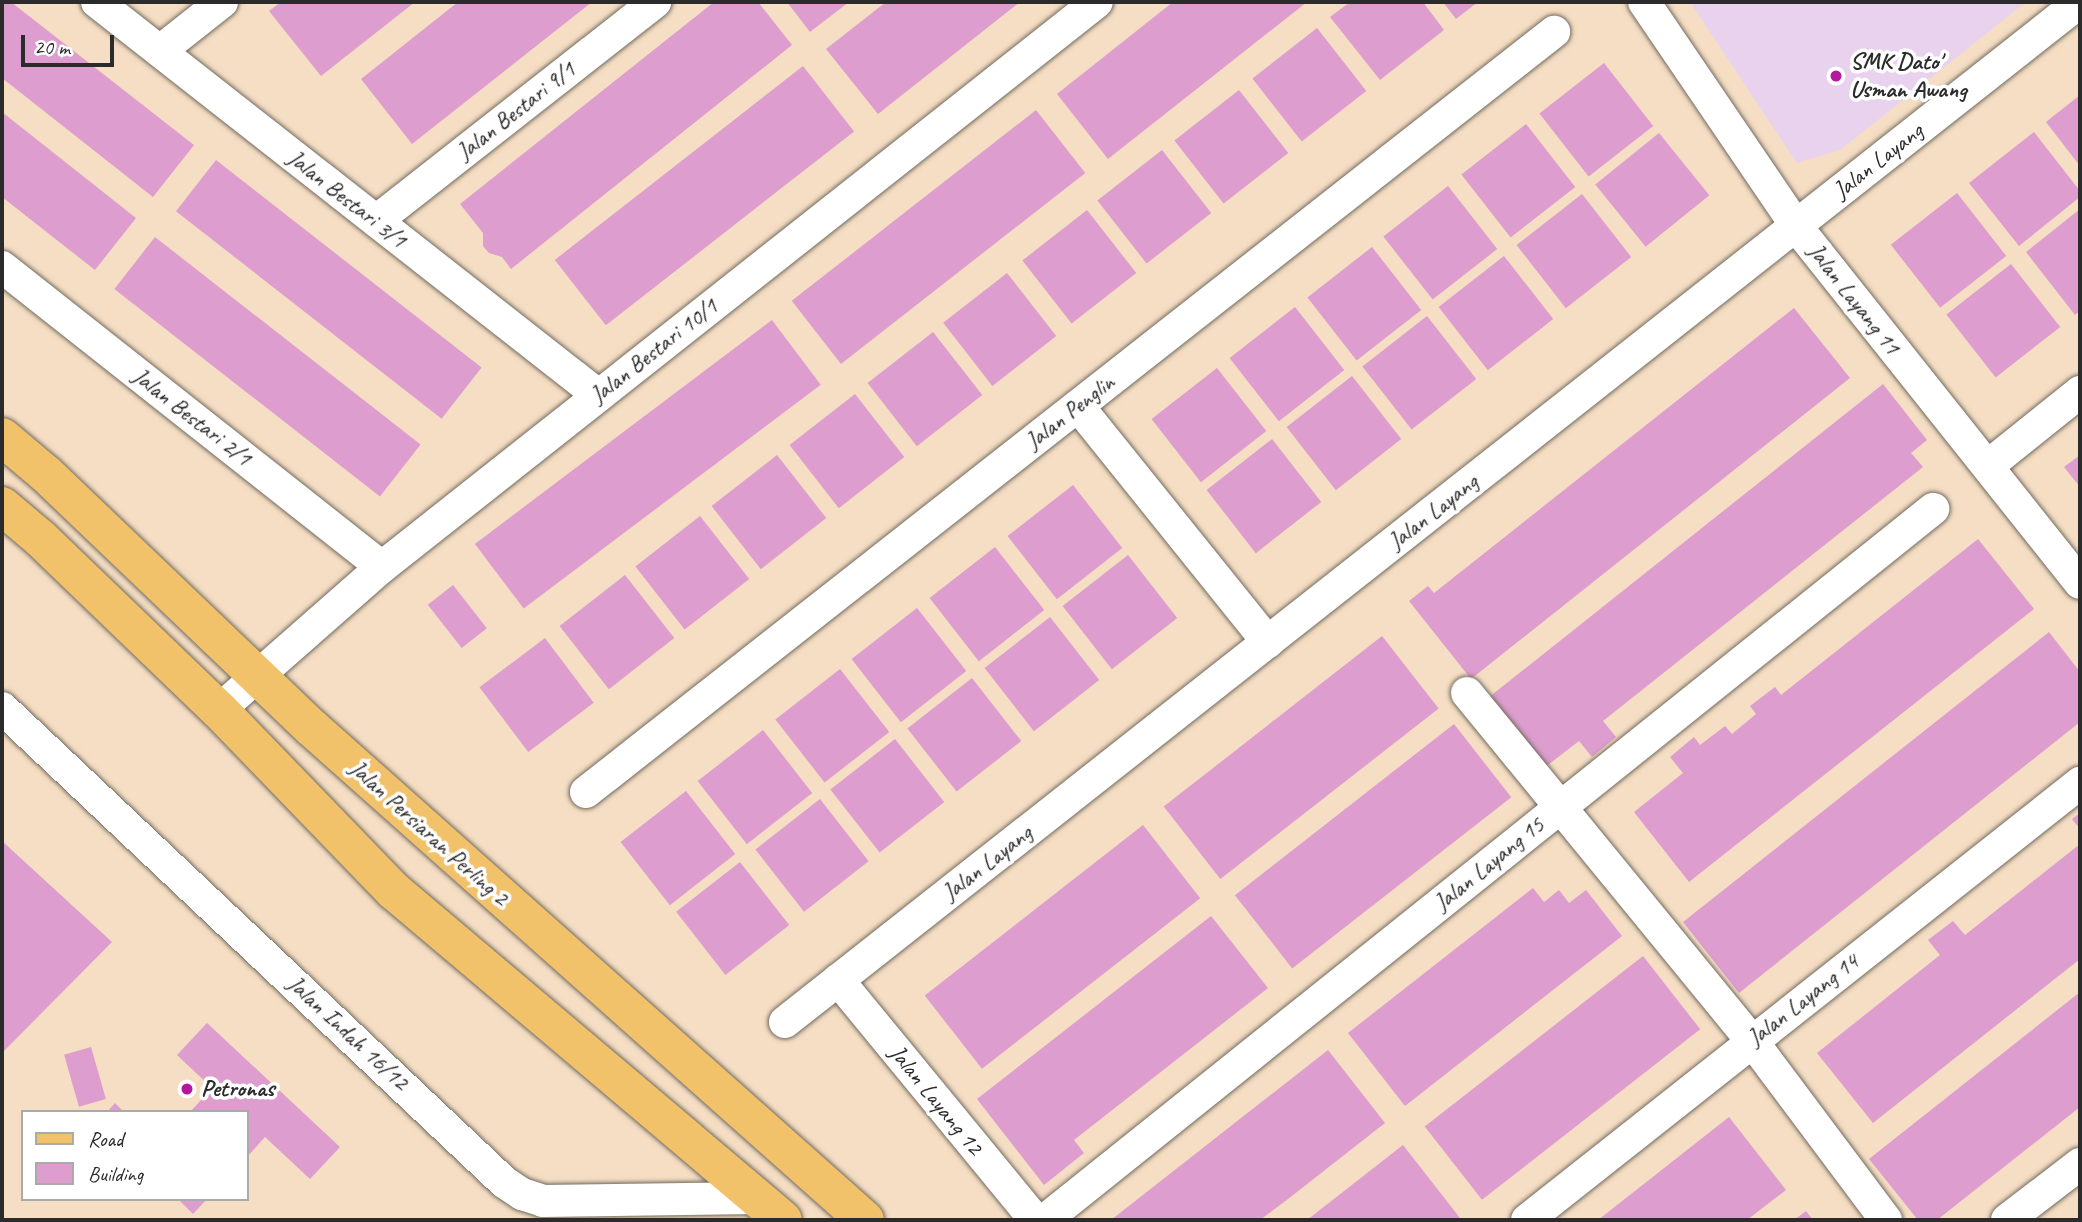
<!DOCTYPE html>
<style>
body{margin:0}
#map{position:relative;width:2082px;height:1222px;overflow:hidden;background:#f5dec3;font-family:Caveat,sans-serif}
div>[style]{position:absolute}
.built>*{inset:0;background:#e9d2ee}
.building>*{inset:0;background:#dd9dce;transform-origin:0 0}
.roads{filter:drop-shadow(0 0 2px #726a60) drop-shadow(0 0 2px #726a60)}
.minor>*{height:32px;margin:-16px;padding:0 16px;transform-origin:16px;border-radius:16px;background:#fff}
.primary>*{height:38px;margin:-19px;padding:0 19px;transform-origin:19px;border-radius:19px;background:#f2c26a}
.dots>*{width:19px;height:19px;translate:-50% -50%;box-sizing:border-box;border:4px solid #fff;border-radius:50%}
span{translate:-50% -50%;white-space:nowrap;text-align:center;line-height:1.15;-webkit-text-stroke:7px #fff;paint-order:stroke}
.poi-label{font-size:24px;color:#2b2b2b;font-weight:700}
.left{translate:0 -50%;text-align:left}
.street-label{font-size:24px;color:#2b2b2b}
.frame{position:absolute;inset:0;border:4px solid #2b2b2b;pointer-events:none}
.legend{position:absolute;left:21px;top:1110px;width:228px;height:91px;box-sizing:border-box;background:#fff;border:2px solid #aaa;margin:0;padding:9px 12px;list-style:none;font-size:21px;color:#2b2b2b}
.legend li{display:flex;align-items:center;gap:14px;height:35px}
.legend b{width:35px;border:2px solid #aaa}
.scale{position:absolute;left:21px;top:35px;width:93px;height:32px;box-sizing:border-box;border:4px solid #2b2b2b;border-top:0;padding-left:9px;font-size:21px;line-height:24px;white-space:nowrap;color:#2b2b2b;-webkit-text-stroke:5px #fff;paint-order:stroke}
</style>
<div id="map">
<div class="built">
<i style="clip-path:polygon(1690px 2px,2026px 2px,1840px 150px,1797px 163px)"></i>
</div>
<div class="building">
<i style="clip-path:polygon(2px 2px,11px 2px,194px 145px,153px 197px,2px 78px)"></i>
<i style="clip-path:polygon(281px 2px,415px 2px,321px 76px,269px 11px)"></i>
<i style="clip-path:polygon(458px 2px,592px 2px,412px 144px,361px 79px)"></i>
<i style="clip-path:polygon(714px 2px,758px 2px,792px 45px,511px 269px,502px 257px,489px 253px,483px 246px,483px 233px,460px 204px)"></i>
<i style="clip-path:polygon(787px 2px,849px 2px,810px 32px)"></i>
<i style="clip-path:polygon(886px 2px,1020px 2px,878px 114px,826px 49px)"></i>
<i style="clip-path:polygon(1173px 2px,1307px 2px,1108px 159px,1057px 94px)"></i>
<i style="clip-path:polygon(1350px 2px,1423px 2px,1444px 30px,1380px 80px,1330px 17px)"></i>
<i style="clip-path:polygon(1443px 2px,1478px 2px,1456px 19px)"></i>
<i style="left:1317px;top:28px;width:80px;height:82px;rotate:52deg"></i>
<i style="left:1604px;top:63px;width:80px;height:82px;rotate:52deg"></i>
<i style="left:803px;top:66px;width:83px;height:315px;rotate:52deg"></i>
<i style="left:1239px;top:90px;width:80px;height:82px;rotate:52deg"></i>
<i style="clip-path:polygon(2080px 95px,2080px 166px,2046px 122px)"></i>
<i style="left:1036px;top:110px;width:80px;height:310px;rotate:52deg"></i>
<i style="clip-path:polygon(2px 112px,136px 218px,95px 270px,2px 197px)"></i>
<i style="left:1526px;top:124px;width:80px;height:82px;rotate:52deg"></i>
<i style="clip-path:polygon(2034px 132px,2080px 191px,2080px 197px,2019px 246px,1969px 183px)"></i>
<i style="left:1659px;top:133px;width:80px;height:82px;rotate:51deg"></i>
<i style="left:1162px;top:150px;width:80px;height:82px;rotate:52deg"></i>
<i style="left:216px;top:160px;width:337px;height:65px;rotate:38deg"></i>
<i style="left:1448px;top:186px;width:80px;height:82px;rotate:52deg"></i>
<i style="left:1957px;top:193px;width:80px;height:84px;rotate:52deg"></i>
<i style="left:1582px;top:194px;width:80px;height:83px;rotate:52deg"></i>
<i style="clip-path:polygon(2080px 209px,2080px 311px,2075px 315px,2026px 252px)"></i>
<i style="left:1087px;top:210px;width:80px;height:82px;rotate:52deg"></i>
<i style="left:155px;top:237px;width:337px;height:66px;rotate:38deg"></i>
<i style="left:1372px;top:247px;width:80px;height:82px;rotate:52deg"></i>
<i style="left:1504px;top:256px;width:80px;height:83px;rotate:52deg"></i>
<i style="left:2011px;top:264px;width:80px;height:82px;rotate:52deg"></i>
<i style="left:1007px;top:273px;width:80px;height:81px;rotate:52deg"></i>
<i style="left:1295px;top:307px;width:80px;height:83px;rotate:52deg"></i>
<i style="clip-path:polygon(1794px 308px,1850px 378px,1471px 679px,1409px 601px,1428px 586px,1434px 593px)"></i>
<i style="left:1427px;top:316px;width:80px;height:82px;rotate:52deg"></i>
<i style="left:772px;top:320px;width:81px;height:372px;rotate:53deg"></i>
<i style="left:933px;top:332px;width:80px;height:83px;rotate:52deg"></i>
<i style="left:1217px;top:368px;width:80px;height:83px;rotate:52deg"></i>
<i style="left:1352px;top:376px;width:80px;height:83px;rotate:52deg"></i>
<i style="clip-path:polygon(1883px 384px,1927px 440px,1911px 453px,1923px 467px,1603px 721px,1616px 737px,1592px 757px,1579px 741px,1544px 768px,1488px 698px)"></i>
<i style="left:855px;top:394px;width:80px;height:83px;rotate:52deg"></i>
<i style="left:1272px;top:439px;width:80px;height:83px;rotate:52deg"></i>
<i style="left:777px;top:455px;width:80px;height:83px;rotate:52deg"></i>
<i style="clip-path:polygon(2080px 455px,2080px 487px,2064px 467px)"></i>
<i style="left:1073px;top:485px;width:80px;height:83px;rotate:52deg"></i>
<i style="left:700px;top:516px;width:80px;height:82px;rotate:52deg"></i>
<i style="clip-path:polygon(1978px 539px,2034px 609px,1689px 882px,1634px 812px,1683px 773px,1670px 757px,1694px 737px,1700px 745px,1725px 726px,1732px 734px,1756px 714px,1750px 706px,1775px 687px,1781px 695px)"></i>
<i style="left:995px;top:547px;width:80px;height:83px;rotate:52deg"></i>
<i style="left:1128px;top:555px;width:80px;height:83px;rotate:52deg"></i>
<i style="left:625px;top:575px;width:80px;height:83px;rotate:52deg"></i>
<i style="left:453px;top:585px;width:55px;height:32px;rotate:52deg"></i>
<i style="left:917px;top:608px;width:80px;height:83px;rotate:52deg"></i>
<i style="left:1050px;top:617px;width:80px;height:83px;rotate:52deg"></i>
<i style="clip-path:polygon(2049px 632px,2080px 672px,2080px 722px,1739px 993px,1683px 922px)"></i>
<i style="left:1382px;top:636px;width:92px;height:277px;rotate:52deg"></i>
<i style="left:545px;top:638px;width:81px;height:82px;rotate:53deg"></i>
<i style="left:840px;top:669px;width:80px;height:82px;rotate:52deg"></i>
<i style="left:972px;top:678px;width:80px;height:82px;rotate:52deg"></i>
<i style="left:1454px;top:724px;width:93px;height:278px;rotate:52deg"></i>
<i style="left:763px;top:730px;width:80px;height:83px;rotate:52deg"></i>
<i style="left:895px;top:739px;width:80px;height:82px;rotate:52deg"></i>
<i style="left:686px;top:791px;width:80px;height:83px;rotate:52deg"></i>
<i style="left:820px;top:799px;width:79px;height:82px;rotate:52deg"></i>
<i style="clip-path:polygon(2080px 813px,2080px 829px,2072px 819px)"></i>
<i style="left:1143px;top:825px;width:93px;height:277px;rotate:52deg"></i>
<i style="clip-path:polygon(2px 841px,112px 942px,2px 1053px)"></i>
<i style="clip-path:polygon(2080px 844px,2080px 959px,1873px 1123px,1817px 1053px,1940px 955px,1928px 940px,1953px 921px,1965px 935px)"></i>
<i style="left:740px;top:862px;width:80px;height:81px;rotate:52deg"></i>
<i style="clip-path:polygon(1533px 888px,1544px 902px,1559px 890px,1569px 903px,1586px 890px,1622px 936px,1405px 1106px,1348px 1033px)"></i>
<i style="clip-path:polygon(1211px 916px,1268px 988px,1074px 1140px,1084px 1153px,1044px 1185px,977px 1099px)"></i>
<i style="left:1643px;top:956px;width:93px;height:277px;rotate:52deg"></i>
<i style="clip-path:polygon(2080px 992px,2080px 1107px,1937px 1220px,1918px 1220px,1869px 1159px)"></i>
<i style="clip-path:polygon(207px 1023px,340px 1147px,310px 1179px,265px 1137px,247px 1157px,247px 1112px,190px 1112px,212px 1088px,177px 1055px)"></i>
<i style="left:91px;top:1047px;width:54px;height:28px;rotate:74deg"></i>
<i style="clip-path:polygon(1328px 1050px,1385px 1123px,1288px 1199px,1260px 1220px,1111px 1220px)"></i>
<i style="clip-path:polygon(115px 1103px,124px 1112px,107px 1112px)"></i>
<i style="clip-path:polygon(1729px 1117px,1786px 1190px,1747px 1220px,1598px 1220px)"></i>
<i style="clip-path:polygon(1403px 1145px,1460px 1218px,1457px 1220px,1307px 1220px)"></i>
<i style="clip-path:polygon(178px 1199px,207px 1199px,193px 1214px)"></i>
<i style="clip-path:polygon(1806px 1211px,1813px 1220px,1794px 1220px)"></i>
</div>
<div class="roads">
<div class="minor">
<i style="left:97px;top:2px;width:637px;rotate:38.11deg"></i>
<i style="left:1644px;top:2px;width:271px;rotate:55.8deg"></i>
<i style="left:1796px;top:226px;width:456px;rotate:51.5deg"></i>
<i style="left:160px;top:51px;width:79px;rotate:-38.3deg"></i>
<i style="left:376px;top:221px;width:355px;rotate:-38.1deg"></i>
<i style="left:2px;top:267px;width:484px;rotate:38.3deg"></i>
<i style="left:1078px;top:406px;width:303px;rotate:51.2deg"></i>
<i style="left:1989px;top:465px;width:117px;rotate:-38.7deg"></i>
<i style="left:1467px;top:693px;width:450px;rotate:50.7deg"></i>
<i style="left:1752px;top:1041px;width:224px;rotate:53.2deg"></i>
<i style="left:2px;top:708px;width:690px;rotate:43.36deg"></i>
<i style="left:504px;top:1182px;width:22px;rotate:34deg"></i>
<i style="left:522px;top:1194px;width:22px;rotate:18deg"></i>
<i style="left:543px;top:1201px;width:214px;rotate:-0.8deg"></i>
<i style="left:219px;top:710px;width:217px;rotate:-41.3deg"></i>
<i style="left:382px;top:567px;width:911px;rotate:-38.32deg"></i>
<i style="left:586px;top:792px;width:1231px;rotate:-38.14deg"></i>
<i style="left:838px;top:980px;width:310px;rotate:50.6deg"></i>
<i style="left:785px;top:1022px;width:1648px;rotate:-38.23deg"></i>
<i style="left:1045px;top:1220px;width:1138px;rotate:-38.68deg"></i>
<i style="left:1527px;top:1220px;width:705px;rotate:-38.32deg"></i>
<i style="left:2007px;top:1220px;width:92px;rotate:-37.5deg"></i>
</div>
<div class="primary">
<i style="left:2px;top:437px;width:57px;rotate:40.1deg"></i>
<i style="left:46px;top:474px;width:368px;rotate:43.7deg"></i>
<i style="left:312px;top:728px;width:740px;rotate:41.66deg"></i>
<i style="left:2px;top:506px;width:50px;rotate:40.1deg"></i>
<i style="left:40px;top:538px;width:248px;rotate:43.9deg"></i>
<i style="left:219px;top:710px;width:252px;rotate:46deg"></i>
<i style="left:394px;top:891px;width:509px;rotate:40.22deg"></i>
</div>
</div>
<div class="dots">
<i style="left:1836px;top:76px;background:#b5179e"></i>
<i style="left:187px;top:1089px;background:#b5179e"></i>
</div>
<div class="poi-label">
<span class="left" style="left:1850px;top:76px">SMK Dato'<br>Usman Awang</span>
<span class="left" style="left:201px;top:1089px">Petronas</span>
</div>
<div class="street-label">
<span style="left:516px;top:111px;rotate:-38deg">Jalan Bestari 9/1</span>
<span style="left:1878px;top:161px;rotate:-38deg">Jalan Layang</span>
<span style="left:347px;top:199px;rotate:38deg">Jalan Bestari 3/1</span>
<span style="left:1854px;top:299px;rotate:52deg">Jalan Layang 11</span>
<span style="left:654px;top:351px;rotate:-38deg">Jalan Bestari 10/1</span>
<span style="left:1070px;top:412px;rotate:-38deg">Jalan Penglin</span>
<span style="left:192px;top:417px;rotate:38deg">Jalan Bestari 2/1</span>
<span style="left:1433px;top:512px;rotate:-38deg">Jalan Layang</span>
<span style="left:429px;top:833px;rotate:42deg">Jalan Persiaran Perling 2</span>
<span style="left:987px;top:863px;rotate:-38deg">Jalan Layang</span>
<span style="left:1489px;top:864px;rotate:-39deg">Jalan Layang 15</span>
<span style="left:1803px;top:1000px;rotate:-38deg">Jalan Layang 14</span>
<span style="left:348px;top:1033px;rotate:43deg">Jalan Indah 16/12</span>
<span style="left:936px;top:1100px;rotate:51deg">Jalan Layang 12</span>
</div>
<div class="frame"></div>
<ul class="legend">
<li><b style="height:9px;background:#f2c26a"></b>Road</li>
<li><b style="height:19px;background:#dd9dce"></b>Building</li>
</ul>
<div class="scale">20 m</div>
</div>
